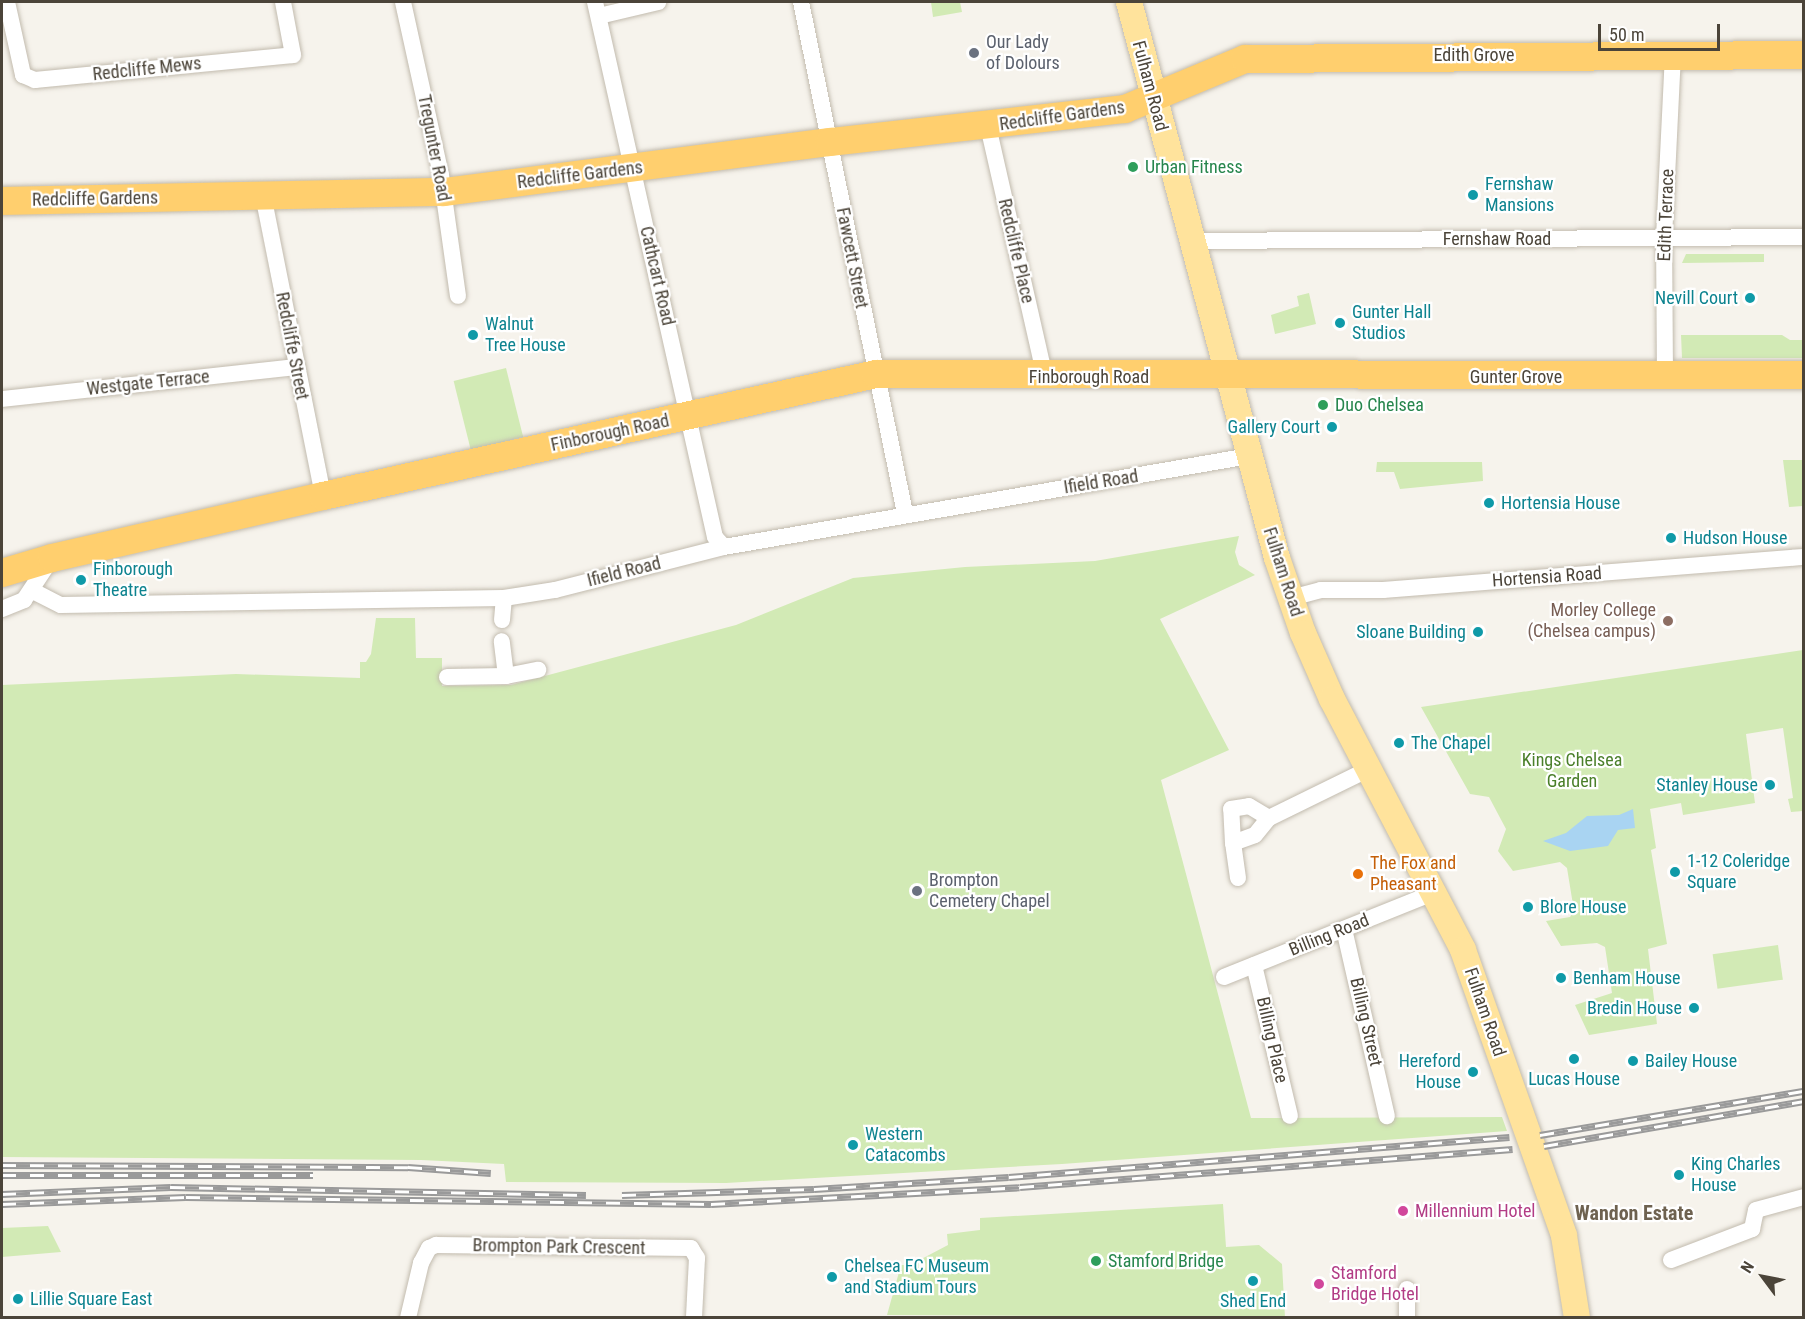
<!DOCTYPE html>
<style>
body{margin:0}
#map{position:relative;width:1805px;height:1319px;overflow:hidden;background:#f6f3ec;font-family:"Roboto Condensed",sans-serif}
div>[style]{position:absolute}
.green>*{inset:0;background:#d2eab5;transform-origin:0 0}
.water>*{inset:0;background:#a9d4f2}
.roads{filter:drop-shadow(0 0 2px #c2bbae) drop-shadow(0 0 2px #c2bbae)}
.street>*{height:16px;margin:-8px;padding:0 8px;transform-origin:8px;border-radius:8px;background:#fff}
.primary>*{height:26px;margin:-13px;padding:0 13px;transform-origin:13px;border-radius:13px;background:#ffe39c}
.highway>*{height:28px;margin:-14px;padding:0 14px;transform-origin:14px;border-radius:14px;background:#ffcf6e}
.rail>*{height:7px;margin-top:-3.5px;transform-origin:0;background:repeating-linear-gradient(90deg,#fff 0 14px,#9a9a9a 0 28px);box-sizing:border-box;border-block:2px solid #9a9a9a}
.dots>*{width:16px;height:16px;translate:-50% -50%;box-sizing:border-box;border:3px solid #fff;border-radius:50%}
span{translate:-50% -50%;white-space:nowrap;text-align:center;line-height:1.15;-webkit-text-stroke:4.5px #fff;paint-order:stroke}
.worship-label{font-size:18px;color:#5b616d}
.left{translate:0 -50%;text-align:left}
.street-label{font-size:18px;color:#4b4439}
.leisure-label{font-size:18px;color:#27864d}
.culture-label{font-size:18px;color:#0d838f}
.right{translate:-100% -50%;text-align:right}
.education-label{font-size:18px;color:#785e54}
.park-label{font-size:18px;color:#4a7f2a}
.food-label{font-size:18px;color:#c56008}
.hotel-label{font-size:18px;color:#b23c85}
.neighbourhood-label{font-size:20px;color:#6e6250;font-weight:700}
.frame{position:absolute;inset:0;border:3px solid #4b4439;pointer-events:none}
.north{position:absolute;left:1733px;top:1247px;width:60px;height:60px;-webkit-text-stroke:4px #fff;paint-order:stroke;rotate:302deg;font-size:16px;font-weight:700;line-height:24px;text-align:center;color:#4b4439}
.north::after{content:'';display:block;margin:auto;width:21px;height:27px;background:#4b4439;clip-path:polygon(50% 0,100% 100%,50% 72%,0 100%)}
.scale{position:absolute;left:1598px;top:24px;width:122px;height:27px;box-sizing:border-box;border:3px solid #4b4439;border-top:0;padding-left:8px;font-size:18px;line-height:21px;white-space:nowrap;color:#4b4439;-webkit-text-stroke:4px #fff;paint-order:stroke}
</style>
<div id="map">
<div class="green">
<i style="clip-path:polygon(931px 2px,960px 2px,962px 12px,933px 17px)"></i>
<i style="clip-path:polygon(1686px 254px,1764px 254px,1764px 262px,1682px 263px)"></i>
<i style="clip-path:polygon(1309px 293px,1316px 324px,1275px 334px,1271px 315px,1299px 306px,1297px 296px)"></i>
<i style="clip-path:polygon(1681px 335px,1782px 335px,1790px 340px,1803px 340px,1803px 358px,1682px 358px)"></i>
<i style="left:506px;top:368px;width:71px;height:54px;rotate:76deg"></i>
<i style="clip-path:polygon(1783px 460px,1803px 460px,1803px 506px,1789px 507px)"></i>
<i style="clip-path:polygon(1377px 462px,1482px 462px,1483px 481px,1400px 489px,1394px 472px,1376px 472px)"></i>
<i style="clip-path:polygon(1239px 536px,1235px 552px,1239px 565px,1255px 575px,1160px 619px,1229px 750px,1161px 780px,1251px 1118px,1502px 1117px,1507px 1131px,1062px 1164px,726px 1183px,506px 1182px,504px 1164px,421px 1160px,2px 1157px,2px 685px,236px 674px,360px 678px,360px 662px,366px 662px,371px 654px,376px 618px,415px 618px,416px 658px,442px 658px,442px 686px,511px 685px,736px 625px,853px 578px,965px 567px,1095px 561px)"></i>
<i style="clip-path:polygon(1803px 650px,1803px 811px,1791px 812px,1788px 799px,1793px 798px,1783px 728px,1746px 734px,1755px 803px,1683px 815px,1681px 803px,1650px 809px,1656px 848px,1651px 850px,1667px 944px,1648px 949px,1657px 1024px,1589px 1035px,1575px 1005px,1612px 993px,1605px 947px,1597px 943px,1561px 946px,1546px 921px,1570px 917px,1574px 911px,1567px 868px,1560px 862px,1513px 871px,1498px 851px,1506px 829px,1489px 797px,1470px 794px,1421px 707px)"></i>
<i style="left:1778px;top:945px;width:35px;height:66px;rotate:82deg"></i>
<i style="clip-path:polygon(1223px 1204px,1226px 1247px,1259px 1245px,1282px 1264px,1285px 1317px,887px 1315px,901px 1265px,910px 1265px,948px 1245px,947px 1234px,980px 1230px,980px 1218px)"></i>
<i style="clip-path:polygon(48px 1226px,61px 1252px,2px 1257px,2px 1228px)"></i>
</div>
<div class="water">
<i style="clip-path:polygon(1633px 809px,1635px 828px,1618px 830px,1608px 846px,1570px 851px,1543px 841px,1566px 833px,1587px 816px,1619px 815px)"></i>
</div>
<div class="roads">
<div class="street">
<i style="left:7px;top:2px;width:75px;rotate:77.6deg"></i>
<i style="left:23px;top:75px;width:13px;rotate:23deg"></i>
<i style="left:35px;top:80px;width:259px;rotate:-5.5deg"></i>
<i style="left:293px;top:55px;width:54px;rotate:-100.7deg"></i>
<i style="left:403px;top:2px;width:177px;rotate:77.6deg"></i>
<i style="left:441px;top:175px;width:122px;rotate:82deg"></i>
<i style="left:595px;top:2px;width:548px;rotate:77.36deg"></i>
<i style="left:715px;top:537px;width:13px;rotate:48deg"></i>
<i style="left:801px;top:2px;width:521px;rotate:78.5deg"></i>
<i style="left:599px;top:16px;width:61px;rotate:-13.3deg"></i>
<i style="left:988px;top:126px;width:256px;rotate:77.2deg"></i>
<i style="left:263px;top:195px;width:307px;rotate:78.7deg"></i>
<i style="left:1190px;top:241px;width:614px;rotate:-0.37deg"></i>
<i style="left:1665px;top:376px;width:138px;rotate:-90.4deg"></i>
<i style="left:1664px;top:238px;width:183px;rotate:-87.2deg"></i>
<i style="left:2px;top:399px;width:295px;rotate:-6.2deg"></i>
<i style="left:33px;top:591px;width:31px;rotate:27deg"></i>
<i style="left:61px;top:605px;width:443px;rotate:-0.9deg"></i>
<i style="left:504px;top:598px;width:52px;rotate:-8.9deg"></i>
<i style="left:555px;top:590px;width:174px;rotate:-14.3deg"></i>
<i style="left:724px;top:547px;width:533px;rotate:-9.83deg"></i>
<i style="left:1291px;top:598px;width:31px;rotate:-15deg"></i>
<i style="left:1321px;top:590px;width:62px"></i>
<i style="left:1383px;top:590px;width:422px;rotate:-4.5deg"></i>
<i style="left:2px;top:609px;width:24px;rotate:-22deg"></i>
<i style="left:24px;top:600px;width:50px;rotate:-56.3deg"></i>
<i style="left:502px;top:620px;width:22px;rotate:-85deg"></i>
<i style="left:506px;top:676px;width:33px;rotate:-11deg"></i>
<i style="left:447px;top:677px;width:59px;rotate:-1deg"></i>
<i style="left:506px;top:676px;width:35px;rotate:-97deg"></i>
<i style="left:1233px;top:843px;width:34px;rotate:-93deg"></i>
<i style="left:1231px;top:809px;width:18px;rotate:-9deg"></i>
<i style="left:1249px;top:806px;width:23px;rotate:31deg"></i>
<i style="left:1238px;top:878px;width:35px;rotate:-98deg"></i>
<i style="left:1233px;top:843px;width:23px;rotate:-20deg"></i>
<i style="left:1255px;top:835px;width:22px;rotate:-51deg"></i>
<i style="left:1269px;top:818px;width:109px;rotate:-26.1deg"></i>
<i style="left:1344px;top:929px;width:192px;rotate:77.1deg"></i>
<i style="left:1254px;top:965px;width:155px;rotate:76.6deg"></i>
<i style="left:1224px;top:977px;width:227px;rotate:-21.9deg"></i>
<i style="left:1671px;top:1260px;width:87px;rotate:-20.9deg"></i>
<i style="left:1752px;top:1229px;width:19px;rotate:-78deg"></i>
<i style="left:1756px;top:1210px;width:50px;rotate:-15.2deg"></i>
<i style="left:408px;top:1318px;width:57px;rotate:-76.7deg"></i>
<i style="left:421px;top:1263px;width:17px;rotate:-62deg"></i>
<i style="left:429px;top:1248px;width:8px;rotate:-23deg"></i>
<i style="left:436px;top:1245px;width:255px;rotate:0.7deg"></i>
<i style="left:691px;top:1248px;width:12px;rotate:59deg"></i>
<i style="left:697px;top:1258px;width:60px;rotate:92.9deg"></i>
<i style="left:1407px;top:1318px;width:29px;rotate:-90deg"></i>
</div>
<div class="primary">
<i style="left:1129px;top:2px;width:575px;rotate:75.09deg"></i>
<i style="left:1277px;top:558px;width:79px;rotate:70.9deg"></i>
<i style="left:1303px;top:633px;width:72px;rotate:66.3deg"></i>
<i style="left:1332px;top:699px;width:283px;rotate:62.4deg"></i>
<i style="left:1463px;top:950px;width:303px;rotate:70.5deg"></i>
<i style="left:1564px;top:1236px;width:83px;rotate:81deg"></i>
</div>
<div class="highway">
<i style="left:2px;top:201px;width:442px;rotate:-1.2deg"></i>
<i style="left:444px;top:192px;width:389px;rotate:-7.4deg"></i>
<i style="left:830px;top:142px;width:297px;rotate:-6.4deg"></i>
<i style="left:1125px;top:109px;width:130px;rotate:-22.6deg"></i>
<i style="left:1245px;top:59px;width:559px;rotate:-0.41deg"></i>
<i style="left:2px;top:573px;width:52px;rotate:-16.7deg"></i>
<i style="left:52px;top:558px;width:278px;rotate:-12.9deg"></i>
<i style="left:323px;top:496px;width:566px;rotate:-12.44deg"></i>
<i style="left:876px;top:374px;width:928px;rotate:0.06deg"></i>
</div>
</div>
<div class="rail">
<i style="left:1540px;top:1135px;width:268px;rotate:-9.5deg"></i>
<i style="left:1544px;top:1146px;width:264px;rotate:-9.8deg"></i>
<i style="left:2px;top:1165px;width:406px;rotate:0.3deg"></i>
<i style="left:408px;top:1167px;width:83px;rotate:4.1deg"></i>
<i style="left:2px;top:1175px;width:311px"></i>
<i style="left:2px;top:1194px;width:169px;rotate:-2.4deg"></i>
<i style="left:171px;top:1187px;width:415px;rotate:1.1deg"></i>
<i style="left:622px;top:1195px;width:192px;rotate:-1.8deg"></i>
<i style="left:814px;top:1189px;width:195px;rotate:-3.5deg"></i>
<i style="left:1009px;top:1177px;width:502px;rotate:-4.57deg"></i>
<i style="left:2px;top:1204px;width:184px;rotate:-2.2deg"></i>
<i style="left:186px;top:1197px;width:525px;rotate:0.76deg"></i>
<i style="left:711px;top:1204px;width:309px;rotate:-3.1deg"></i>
<i style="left:1020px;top:1187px;width:494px;rotate:-4.4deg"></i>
</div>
<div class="dots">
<i style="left:974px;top:53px;background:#6b7280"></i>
<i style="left:1133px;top:167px;background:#2e9e5b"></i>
<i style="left:1473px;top:195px;background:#0f9aa8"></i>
<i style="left:1750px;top:298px;background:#0f9aa8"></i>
<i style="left:1340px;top:323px;background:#0f9aa8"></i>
<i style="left:473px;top:335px;background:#0f9aa8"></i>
<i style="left:1323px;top:405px;background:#2e9e5b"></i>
<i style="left:1332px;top:427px;background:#0f9aa8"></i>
<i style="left:1489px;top:503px;background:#0f9aa8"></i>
<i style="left:1671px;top:538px;background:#0f9aa8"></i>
<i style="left:81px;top:580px;background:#0f9aa8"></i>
<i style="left:1668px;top:621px;background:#8d6e63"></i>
<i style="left:1478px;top:632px;background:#0f9aa8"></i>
<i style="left:1399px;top:743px;background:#0f9aa8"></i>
<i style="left:1770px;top:785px;background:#0f9aa8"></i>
<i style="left:1675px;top:872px;background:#0f9aa8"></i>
<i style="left:1358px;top:874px;background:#e8710a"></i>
<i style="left:917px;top:891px;background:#6b7280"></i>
<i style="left:1528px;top:907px;background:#0f9aa8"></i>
<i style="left:1561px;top:978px;background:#0f9aa8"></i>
<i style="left:1694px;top:1008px;background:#0f9aa8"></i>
<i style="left:1574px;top:1059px;background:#0f9aa8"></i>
<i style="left:1633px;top:1061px;background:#0f9aa8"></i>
<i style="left:1473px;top:1072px;background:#0f9aa8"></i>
<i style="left:853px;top:1145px;background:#0f9aa8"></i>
<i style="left:1679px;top:1175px;background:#0f9aa8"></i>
<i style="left:1403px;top:1211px;background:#d1479c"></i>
<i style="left:1096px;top:1261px;background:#2e9e5b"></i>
<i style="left:832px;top:1277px;background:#0f9aa8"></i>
<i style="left:1253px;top:1281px;background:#0f9aa8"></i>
<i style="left:1319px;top:1284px;background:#d1479c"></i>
<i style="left:18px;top:1299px;background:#0f9aa8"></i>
</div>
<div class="worship-label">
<span class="left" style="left:986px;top:53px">Our Lady<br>of Dolours</span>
<span class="left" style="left:929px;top:891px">Brompton<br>Cemetery Chapel</span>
</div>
<div class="street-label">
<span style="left:1474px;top:55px">Edith Grove</span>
<span style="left:147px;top:69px;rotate:-6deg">Redcliffe Mews</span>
<span style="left:1150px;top:86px;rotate:75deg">Fulham Road</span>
<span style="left:1062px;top:116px;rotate:-8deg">Redcliffe Gardens</span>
<span style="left:434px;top:148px;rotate:79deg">Tregunter Road</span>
<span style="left:580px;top:175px;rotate:-7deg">Redcliffe Gardens</span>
<span style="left:95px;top:199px;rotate:-1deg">Redcliffe Gardens</span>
<span style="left:1666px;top:215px;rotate:-88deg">Edith Terrace</span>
<span style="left:1497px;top:239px">Fernshaw Road</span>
<span style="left:1016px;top:251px;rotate:77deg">Redcliffe Place</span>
<span style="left:852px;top:258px;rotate:79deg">Fawcett Street</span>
<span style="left:657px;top:276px;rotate:77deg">Cathcart Road</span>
<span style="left:292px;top:346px;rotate:79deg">Redcliffe Street</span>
<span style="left:1089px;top:377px">Finborough Road</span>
<span style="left:1516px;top:377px">Gunter Grove</span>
<span style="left:148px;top:383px;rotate:-6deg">Westgate Terrace</span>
<span style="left:610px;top:433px;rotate:-12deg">Finborough Road</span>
<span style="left:1101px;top:482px;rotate:-9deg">Ifield Road</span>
<span style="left:624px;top:572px;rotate:-14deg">Ifield Road</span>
<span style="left:1283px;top:572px;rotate:72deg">Fulham Road</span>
<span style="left:1547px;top:577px;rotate:-4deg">Hortensia Road</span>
<span style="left:1329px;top:935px;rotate:-22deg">Billing Road</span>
<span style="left:1485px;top:1012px;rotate:71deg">Fulham Road</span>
<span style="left:1366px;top:1022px;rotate:77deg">Billing Street</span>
<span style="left:1272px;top:1040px;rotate:77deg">Billing Place</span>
<span style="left:559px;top:1247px;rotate:1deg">Brompton Park Crescent</span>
</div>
<div class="leisure-label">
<span class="left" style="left:1145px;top:167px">Urban Fitness</span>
<span class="left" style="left:1335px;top:405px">Duo Chelsea</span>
<span class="left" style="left:1108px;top:1261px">Stamford Bridge</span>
</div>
<div class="culture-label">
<span class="left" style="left:1485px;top:195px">Fernshaw<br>Mansions</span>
<span class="right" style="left:1738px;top:298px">Nevill Court</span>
<span class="left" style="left:1352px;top:323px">Gunter Hall<br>Studios</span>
<span class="left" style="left:485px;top:335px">Walnut<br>Tree House</span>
<span class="right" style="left:1320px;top:427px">Gallery Court</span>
<span class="left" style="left:1501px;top:503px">Hortensia House</span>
<span class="left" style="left:1683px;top:538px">Hudson House</span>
<span class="left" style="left:93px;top:580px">Finborough<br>Theatre</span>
<span class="right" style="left:1466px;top:632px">Sloane Building</span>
<span class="left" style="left:1411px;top:743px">The Chapel</span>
<span class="right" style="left:1758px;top:785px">Stanley House</span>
<span class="left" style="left:1687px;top:872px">1-12 Coleridge<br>Square</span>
<span class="left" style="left:1540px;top:907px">Blore House</span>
<span class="left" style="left:1573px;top:978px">Benham House</span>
<span class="right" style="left:1682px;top:1008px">Bredin House</span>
<span class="left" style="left:1645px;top:1061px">Bailey House</span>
<span class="right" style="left:1461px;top:1072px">Hereford<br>House</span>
<span style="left:1574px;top:1079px">Lucas House</span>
<span class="left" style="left:865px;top:1145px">Western<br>Catacombs</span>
<span class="left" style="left:1691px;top:1175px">King Charles<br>House</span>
<span class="left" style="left:844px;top:1277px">Chelsea FC Museum<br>and Stadium Tours</span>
<span class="left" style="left:30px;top:1299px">Lillie Square East</span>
<span style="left:1253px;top:1301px">Shed End</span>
</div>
<div class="education-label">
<span class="right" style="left:1656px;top:621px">Morley College<br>(Chelsea campus)</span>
</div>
<div class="park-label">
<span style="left:1572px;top:771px">Kings Chelsea<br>Garden</span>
</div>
<div class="food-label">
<span class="left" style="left:1370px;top:874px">The Fox and<br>Pheasant</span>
</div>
<div class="hotel-label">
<span class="left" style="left:1415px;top:1211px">Millennium Hotel</span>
<span class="left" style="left:1331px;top:1284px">Stamford<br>Bridge Hotel</span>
</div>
<div class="neighbourhood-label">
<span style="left:1634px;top:1213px">Wandon Estate</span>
</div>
<div class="frame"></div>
<div class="north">N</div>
<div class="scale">50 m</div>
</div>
